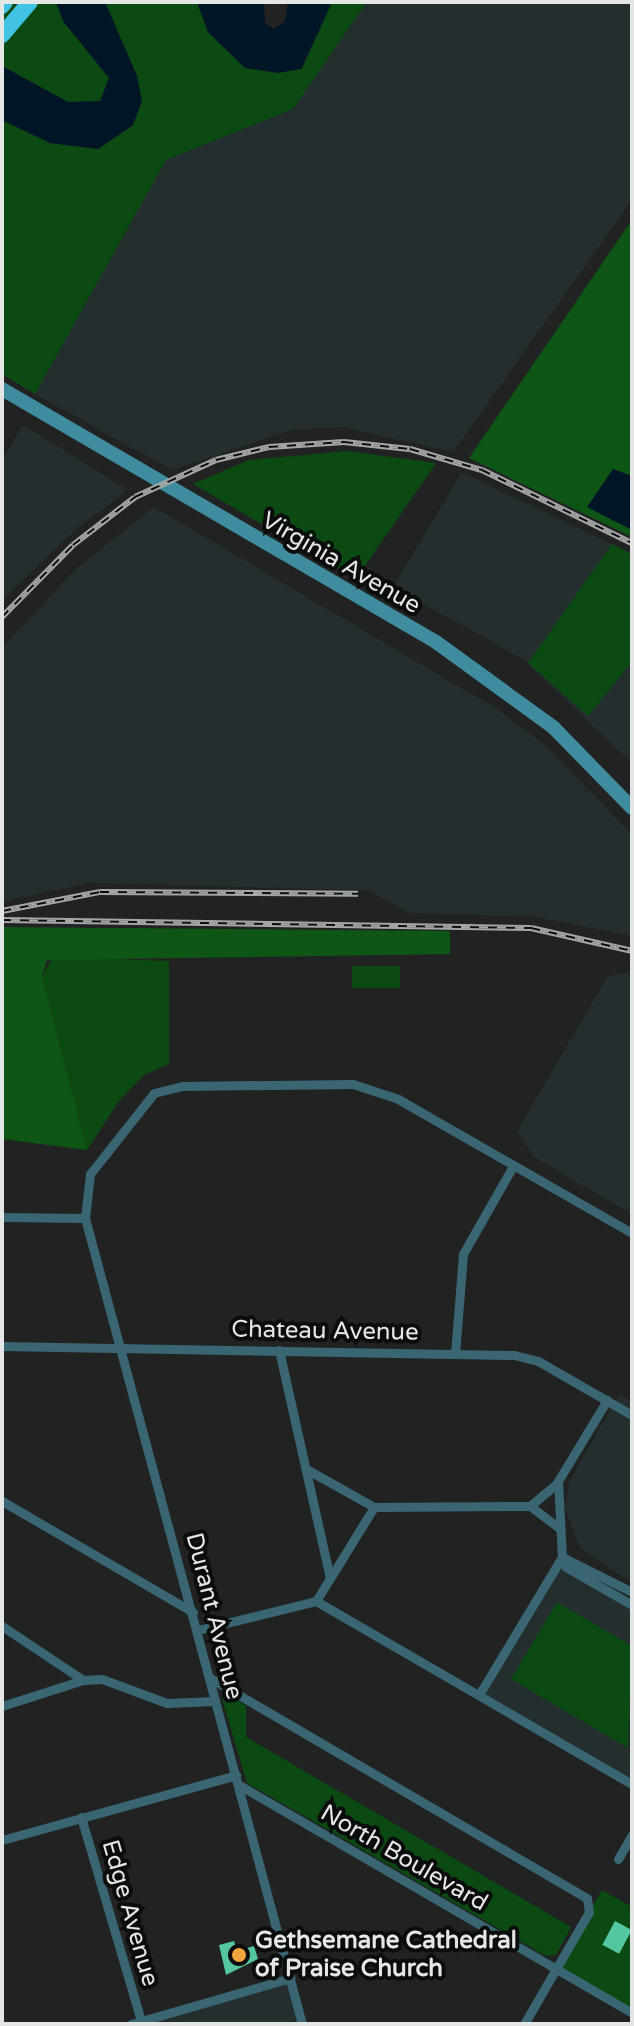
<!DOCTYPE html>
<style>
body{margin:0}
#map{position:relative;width:634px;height:2026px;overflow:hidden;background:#212323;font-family:"Varela Round",sans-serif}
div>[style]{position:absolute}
.built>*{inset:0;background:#242e2e}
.green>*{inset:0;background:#0b4a12;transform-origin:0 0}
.forest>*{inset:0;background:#0e5616}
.water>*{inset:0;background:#001526}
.building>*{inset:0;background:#54c7a1;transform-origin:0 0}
.street>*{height:9px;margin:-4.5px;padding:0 4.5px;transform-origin:4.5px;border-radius:4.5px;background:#396672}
.secondary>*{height:14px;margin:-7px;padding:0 7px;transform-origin:7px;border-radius:7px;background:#3f8c9f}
.highway>*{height:16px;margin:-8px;padding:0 8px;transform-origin:8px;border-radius:8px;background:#41c4e3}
.rail>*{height:6px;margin-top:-3px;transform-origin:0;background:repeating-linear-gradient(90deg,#0b0c0c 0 9px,#a5a7a6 0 18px);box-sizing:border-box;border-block:2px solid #a5a7a6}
.dots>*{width:22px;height:22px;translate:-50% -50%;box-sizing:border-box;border:4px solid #0b0c0c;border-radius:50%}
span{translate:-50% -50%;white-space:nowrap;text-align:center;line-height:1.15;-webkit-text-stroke:8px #0b0c0c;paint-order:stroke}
.street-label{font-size:24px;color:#e5e7e6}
.poi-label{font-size:24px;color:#e5e7e6;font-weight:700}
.left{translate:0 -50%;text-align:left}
.frame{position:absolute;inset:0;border:4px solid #e5e7e6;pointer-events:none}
</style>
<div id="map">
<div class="built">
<i style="clip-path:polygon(367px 2px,632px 2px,632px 200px,453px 452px,342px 427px,291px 430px,172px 470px,35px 394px,166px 160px,293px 109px)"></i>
<i style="clip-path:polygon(23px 425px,128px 490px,75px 530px,4px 598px,2px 460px)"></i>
<i style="clip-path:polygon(462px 472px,632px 554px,632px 763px,523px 659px,393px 587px)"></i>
<i style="clip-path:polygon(154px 507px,497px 709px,549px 748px,632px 835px,632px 936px,536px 917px,410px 913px,367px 890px,88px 883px,2px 902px,2px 648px,76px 569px)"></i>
<i style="clip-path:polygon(632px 972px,632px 1214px,535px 1158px,517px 1131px,608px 976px)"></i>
<i style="clip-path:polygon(619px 1394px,632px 1401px,632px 1583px,580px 1548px,565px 1509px,569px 1482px)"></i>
<i style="clip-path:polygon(562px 1557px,632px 1605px,632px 1784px,480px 1693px)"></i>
<i style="clip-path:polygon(290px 1978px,302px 2024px,131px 2024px)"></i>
</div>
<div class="green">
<i style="clip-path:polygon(2px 2px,56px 2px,63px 21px,109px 78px,100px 102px,68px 102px,2px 66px)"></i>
<i style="clip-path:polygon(105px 2px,197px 2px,208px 32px,222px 45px,302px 69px,332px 2px,367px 2px,293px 109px,166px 160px,35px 394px,2px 374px,2px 120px,50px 143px,98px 149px,133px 125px,137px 76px)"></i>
<i style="clip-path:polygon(347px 451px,436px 463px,356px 579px,193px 484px,249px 460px)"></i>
<i style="clip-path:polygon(612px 544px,632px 554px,632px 662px,588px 716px,528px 663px)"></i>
<i style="clip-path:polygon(53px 957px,169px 961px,169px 1064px,144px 1075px,119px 1101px,87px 1150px,42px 976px)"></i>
<i style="left:352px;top:966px;width:48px;height:22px"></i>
<i style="clip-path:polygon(557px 1602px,632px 1646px,628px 1748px,511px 1679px)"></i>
<i style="clip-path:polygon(228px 1694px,246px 1706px,246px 1737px,571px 1927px,556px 1955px,546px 1956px,247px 1783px,222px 1699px)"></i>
<i style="clip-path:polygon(602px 1890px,632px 1907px,632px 2013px,556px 1969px)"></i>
</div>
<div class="forest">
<i style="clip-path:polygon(632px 220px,632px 537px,469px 458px)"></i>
<i style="clip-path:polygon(2px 927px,450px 931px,450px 954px,47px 960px,42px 976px,87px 1150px,2px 1139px)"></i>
</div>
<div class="water">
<i style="clip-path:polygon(56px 2px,105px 2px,137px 76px,142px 101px,133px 125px,98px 149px,50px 143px,2px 120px,2px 66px,68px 102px,100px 101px,109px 78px,63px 21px)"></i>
<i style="clip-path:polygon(197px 2px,264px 2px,265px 24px,274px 29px,285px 21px,288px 2px,332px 2px,301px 69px,278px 73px,245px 68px,208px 32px)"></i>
<i style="clip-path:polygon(613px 469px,632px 476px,632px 530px,587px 507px)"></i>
</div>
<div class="building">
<i style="left:615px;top:1921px;width:19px;height:27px;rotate:28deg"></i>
<i style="clip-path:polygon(234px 1941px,237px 1951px,254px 1946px,258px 1959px,226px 1975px,219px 1945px)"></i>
</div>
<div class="street">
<i style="left:2px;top:1217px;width:83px;rotate:0.7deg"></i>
<i style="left:2px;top:1346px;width:512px;rotate:1.01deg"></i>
<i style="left:514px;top:1355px;width:25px;rotate:14deg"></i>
<i style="left:538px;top:1361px;width:108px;rotate:29.9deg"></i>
<i style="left:279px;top:1350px;width:234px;rotate:77.4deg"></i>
<i style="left:455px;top:1354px;width:100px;rotate:-85.4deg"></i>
<i style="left:463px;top:1254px;width:101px;rotate:-60.4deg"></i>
<i style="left:308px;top:1470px;width:76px;rotate:29.3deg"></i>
<i style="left:374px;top:1507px;width:156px;rotate:-0.4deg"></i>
<i style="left:530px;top:1506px;width:36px;rotate:37deg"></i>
<i style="left:2px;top:1501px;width:221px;rotate:30.2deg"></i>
<i style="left:530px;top:1506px;width:35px;rotate:-40deg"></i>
<i style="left:632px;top:1592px;width:78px;rotate:-153.4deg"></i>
<i style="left:562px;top:1557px;width:11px;rotate:68deg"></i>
<i style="left:566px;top:1567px;width:76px;rotate:29.9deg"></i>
<i style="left:316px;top:1601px;width:110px;rotate:-58.3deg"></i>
<i style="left:2px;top:1626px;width:97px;rotate:33.7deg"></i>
<i style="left:83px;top:1680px;width:19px;rotate:-3deg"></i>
<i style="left:102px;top:1679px;width:69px;rotate:20.3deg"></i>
<i style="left:167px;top:1703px;width:48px;rotate:-2.4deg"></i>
<i style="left:198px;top:1630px;width:122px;rotate:-13.8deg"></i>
<i style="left:316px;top:1601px;width:365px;rotate:30.1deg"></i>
<i style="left:210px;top:1678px;width:436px;rotate:30.3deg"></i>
<i style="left:587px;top:1898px;width:14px;rotate:82deg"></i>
<i style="left:589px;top:1912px;width:129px;rotate:120.1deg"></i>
<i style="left:480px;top:1693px;width:159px;rotate:-58.9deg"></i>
<i style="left:562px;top:1557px;width:76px;rotate:-93deg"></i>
<i style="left:558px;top:1481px;width:95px;rotate:-58.8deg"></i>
<i style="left:2px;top:1706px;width:85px;rotate:-17.8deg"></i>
<i style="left:239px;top:1785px;width:454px;rotate:30.1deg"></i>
<i style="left:81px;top:1817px;width:213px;rotate:73.6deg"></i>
<i style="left:2px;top:1840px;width:243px;rotate:-15.5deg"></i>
<i style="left:618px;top:1859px;width:28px;rotate:-60deg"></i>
<i style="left:131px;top:2024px;width:166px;rotate:-16.1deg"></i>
<i style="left:302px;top:2024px;width:835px;rotate:-105.07deg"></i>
<i style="left:85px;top:1218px;width:44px;rotate:-83.5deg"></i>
<i style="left:90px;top:1174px;width:103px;rotate:-51.7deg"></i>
<i style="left:154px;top:1093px;width:30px;rotate:-14deg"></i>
<i style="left:183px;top:1086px;width:170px;rotate:-0.7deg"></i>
<i style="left:353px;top:1084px;width:47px;rotate:18.4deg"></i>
<i style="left:398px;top:1099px;width:270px;rotate:29.8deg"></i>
</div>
<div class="secondary">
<i style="left:2px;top:389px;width:502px;rotate:30.24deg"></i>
<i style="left:436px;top:642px;width:145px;rotate:36deg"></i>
<i style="left:553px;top:727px;width:113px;rotate:45.7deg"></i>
</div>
<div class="highway">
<i style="left:2px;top:6px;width:5px;rotate:-53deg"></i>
<i style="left:2px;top:35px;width:43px;rotate:-49.7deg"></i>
</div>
<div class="rail">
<i style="left:2px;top:617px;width:101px;rotate:-45.4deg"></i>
<i style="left:73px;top:545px;width:78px;rotate:-37.7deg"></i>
<i style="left:135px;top:497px;width:89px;rotate:-24.6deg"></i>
<i style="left:216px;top:460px;width:55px;rotate:-13.8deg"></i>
<i style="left:269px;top:447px;width:75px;rotate:-3.8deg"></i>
<i style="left:344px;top:442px;width:66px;rotate:6.1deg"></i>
<i style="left:410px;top:449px;width:75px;rotate:16.3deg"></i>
<i style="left:482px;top:470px;width:167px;rotate:26deg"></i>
<i style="left:2px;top:911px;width:100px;rotate:-11deg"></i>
<i style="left:100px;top:892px;width:258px;rotate:0.4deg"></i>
<i style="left:2px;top:920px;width:529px;rotate:0.87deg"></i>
<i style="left:531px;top:928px;width:104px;rotate:12.8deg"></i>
</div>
<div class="dots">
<i style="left:239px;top:1955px;background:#f0a63f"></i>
</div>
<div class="street-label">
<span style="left:341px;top:563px;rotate:30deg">Virginia Avenue</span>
<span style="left:325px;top:1331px;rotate:1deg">Chateau Avenue</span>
<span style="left:214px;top:1616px;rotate:76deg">Durant Avenue</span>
<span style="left:404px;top:1858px;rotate:30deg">North Boulevard</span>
<span style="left:130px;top:1913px;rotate:74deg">Edge Avenue</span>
</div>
<div class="poi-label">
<span class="left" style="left:255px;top:1955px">Gethsemane Cathedral<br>of Praise Church</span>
</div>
<div class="frame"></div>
</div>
